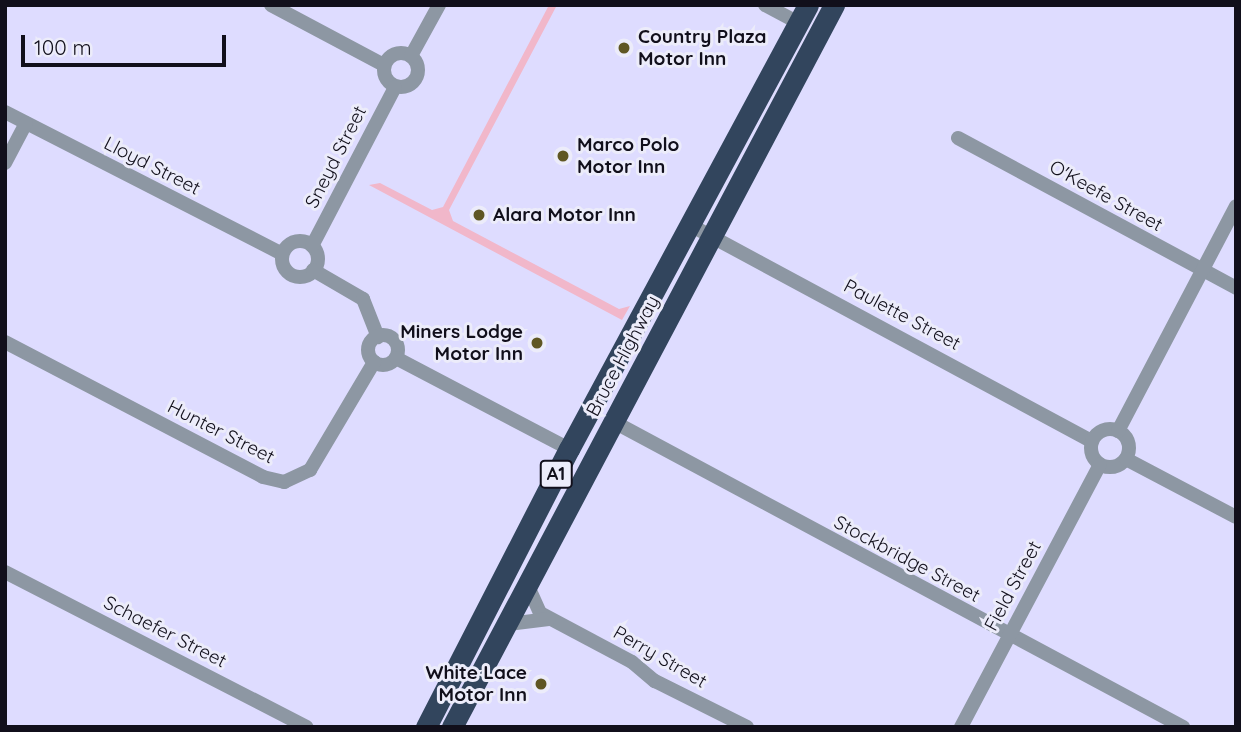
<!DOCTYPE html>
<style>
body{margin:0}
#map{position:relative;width:1241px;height:732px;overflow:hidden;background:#dedcff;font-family:Quicksand,sans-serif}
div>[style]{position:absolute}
.green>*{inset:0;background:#f1b7ca}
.minor>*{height:14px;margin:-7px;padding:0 7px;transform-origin:7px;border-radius:7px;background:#8d97a3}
.minor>.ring{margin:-7px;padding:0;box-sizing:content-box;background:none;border:14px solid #8d97a3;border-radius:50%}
.highway>*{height:21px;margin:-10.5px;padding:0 10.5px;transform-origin:10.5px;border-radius:10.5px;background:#32455d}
.dots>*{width:19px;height:19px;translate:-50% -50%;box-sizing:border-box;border:4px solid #ececfa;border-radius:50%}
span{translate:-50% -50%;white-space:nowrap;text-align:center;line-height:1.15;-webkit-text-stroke:6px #ececfa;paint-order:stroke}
.shield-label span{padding:2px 5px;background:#ececfa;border:2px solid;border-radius:5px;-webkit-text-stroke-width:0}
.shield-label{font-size:18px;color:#110f1b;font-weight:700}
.poi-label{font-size:19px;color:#110f1b;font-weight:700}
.left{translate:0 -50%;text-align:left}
.right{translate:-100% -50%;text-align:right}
.street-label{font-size:19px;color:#110f1b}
.frame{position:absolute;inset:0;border:7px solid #110f1b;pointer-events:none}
.scale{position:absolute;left:21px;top:35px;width:205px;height:32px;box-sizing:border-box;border:4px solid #110f1b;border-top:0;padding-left:9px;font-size:21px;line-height:24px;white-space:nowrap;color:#110f1b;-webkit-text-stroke:5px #ececfa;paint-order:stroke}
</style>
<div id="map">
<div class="green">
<i style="clip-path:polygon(549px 5px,557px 5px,449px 210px,453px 221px,619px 309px,630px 306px,622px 320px,369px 185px,380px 183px,432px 210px,443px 207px)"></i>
</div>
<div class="minor">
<i style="left:271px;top:5px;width:128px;rotate:28deg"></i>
<i style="left:765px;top:5px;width:38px;rotate:28deg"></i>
<i class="ring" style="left:384px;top:53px;width:20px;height:20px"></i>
<i style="left:411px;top:56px;width:58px;rotate:-61.2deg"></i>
<i style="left:5px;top:112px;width:311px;rotate:27.1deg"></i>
<i style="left:958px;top:138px;width:316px;rotate:28.3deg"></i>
<i style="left:5px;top:163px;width:45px;rotate:-62.3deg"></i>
<i style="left:692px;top:226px;width:454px;rotate:28.3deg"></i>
<i class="ring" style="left:282px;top:241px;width:22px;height:22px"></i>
<i style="left:312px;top:246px;width:179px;rotate:-62.4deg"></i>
<i style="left:313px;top:270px;width:58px;rotate:30.1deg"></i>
<i style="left:363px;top:299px;width:41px;rotate:68.5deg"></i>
<i class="ring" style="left:368px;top:335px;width:16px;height:16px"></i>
<i style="left:5px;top:342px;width:291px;rotate:27.6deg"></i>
<i style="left:263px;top:477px;width:22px;rotate:13deg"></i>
<i style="left:284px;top:482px;width:29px;rotate:-25deg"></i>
<i style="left:310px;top:470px;width:126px;rotate:-59.3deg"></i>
<i style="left:396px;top:358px;width:195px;rotate:27.7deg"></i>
<i style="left:614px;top:422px;width:646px;rotate:28.19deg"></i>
<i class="ring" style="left:1091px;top:429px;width:24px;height:24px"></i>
<i style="left:1118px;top:431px;width:254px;rotate:-62.3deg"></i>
<i style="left:1126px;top:459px;width:124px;rotate:27.8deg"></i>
<i style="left:5px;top:572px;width:339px;rotate:27.2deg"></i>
<i style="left:528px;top:586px;width:30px;rotate:66deg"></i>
<i style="left:540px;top:613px;width:104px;rotate:28deg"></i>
<i style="left:632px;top:662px;width:30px;rotate:40deg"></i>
<i style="left:655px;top:681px;width:103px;rotate:26.6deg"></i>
<i style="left:508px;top:624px;width:41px;rotate:-7deg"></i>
<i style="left:961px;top:727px;width:297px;rotate:-62.1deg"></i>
</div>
<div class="highway">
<i style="left:426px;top:727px;width:313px;rotate:-62.8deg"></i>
<i style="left:569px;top:449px;width:504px;rotate:-61.71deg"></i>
<i style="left:452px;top:727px;width:817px;rotate:-62.12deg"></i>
</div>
<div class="dots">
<i style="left:624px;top:48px;background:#5f5623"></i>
<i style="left:563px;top:156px;background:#5f5623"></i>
<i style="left:479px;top:215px;background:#5f5623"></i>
<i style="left:537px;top:343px;background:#5f5623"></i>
<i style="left:541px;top:684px;background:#5f5623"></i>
</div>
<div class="shield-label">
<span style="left:556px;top:474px">A1</span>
</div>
<div class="poi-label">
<span class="left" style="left:638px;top:48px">Country Plaza<br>Motor Inn</span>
<span class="left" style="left:577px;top:156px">Marco Polo<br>Motor Inn</span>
<span class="left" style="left:493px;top:215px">Alara Motor Inn</span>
<span class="right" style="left:523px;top:343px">Miners Lodge<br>Motor Inn</span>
<span class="right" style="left:527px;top:684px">White Lace<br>Motor Inn</span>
</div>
<div class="street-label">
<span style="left:336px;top:157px;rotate:-63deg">Sneyd Street</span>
<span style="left:152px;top:166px;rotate:27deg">Lloyd Street</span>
<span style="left:1106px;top:196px;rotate:29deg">O'Keefe Street</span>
<span style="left:902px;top:315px;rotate:28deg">Paulette Street</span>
<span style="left:623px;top:356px;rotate:-62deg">Bruce Highway</span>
<span style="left:221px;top:432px;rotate:27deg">Hunter Street</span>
<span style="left:907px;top:559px;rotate:28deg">Stockbridge Street</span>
<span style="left:1013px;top:586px;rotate:-62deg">Field Street</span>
<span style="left:165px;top:632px;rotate:27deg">Schaefer Street</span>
<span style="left:660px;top:657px;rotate:30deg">Perry Street</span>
</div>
<div class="frame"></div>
<div class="scale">100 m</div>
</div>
